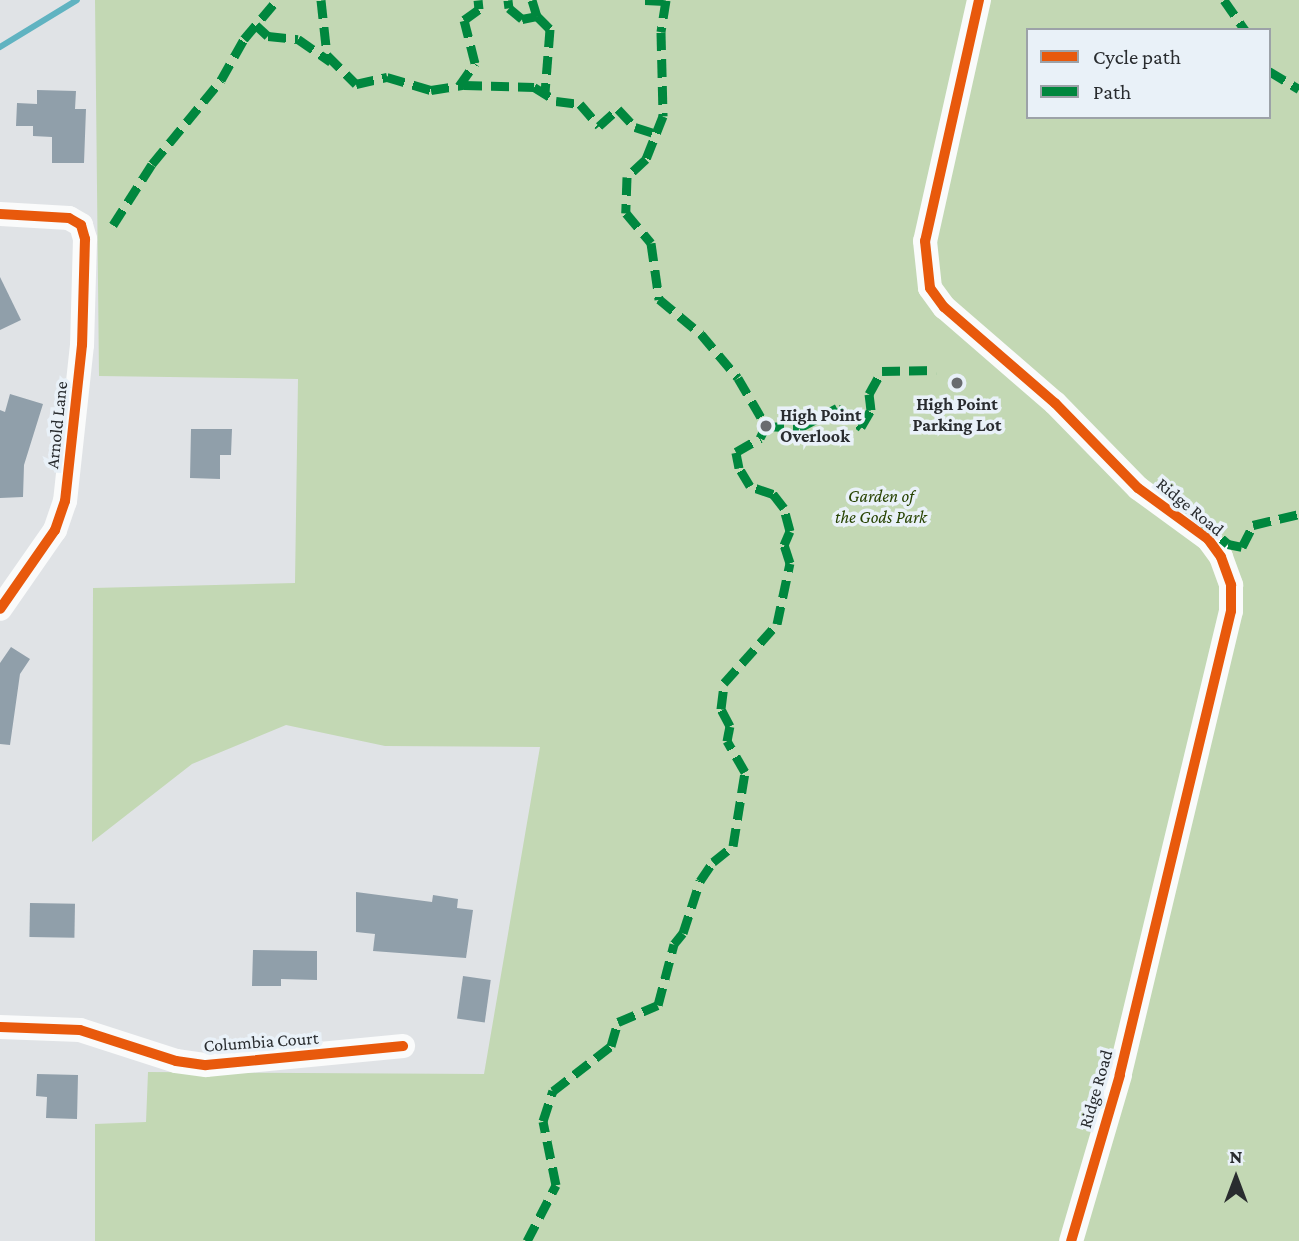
<!DOCTYPE html>
<style>
body{margin:0}
#map{position:relative;width:1299px;height:1241px;overflow:hidden;background:#e0e3e6;font-family:"Crimson Pro",serif}
div>[style]{position:absolute}
.green>*{inset:0;background:#c3d8b4}
.stream>*{height:6px;margin:-3px;padding:0 3px;transform-origin:3px;border-radius:3px;background:#60b3c1}
.building>*{inset:0;background:#909faa;transform-origin:0 0}
.minor>*{height:24px;margin:-12px;padding:0 12px;transform-origin:12px;border-radius:12px;background:#fafbfb}
.quiet>*{height:9px;margin-top:-4.5px;transform-origin:0;background:repeating-linear-gradient(90deg,#00873e 0 18px,transparent 0 27px)}
.cycleway>*{height:10px;margin:-5px;padding:0 5px;transform-origin:5px;border-radius:5px;background:#e8590c}
.dots>*{width:19px;height:19px;translate:-50% -50%;box-sizing:border-box;border:4px solid #e9f1f8;border-radius:50%}
span{translate:-50% -50%;white-space:nowrap;text-align:center;line-height:1.15;-webkit-text-stroke:7px #e9f1f8;paint-order:stroke}
.poi-label{font-size:18px;color:#292c2f;font-weight:700}
.left{translate:0 -50%;text-align:left}
.street-label{font-size:18px;color:#292c2f}
.park-label{font-size:18px;color:#264200;font-style:italic}
.legend{position:absolute;left:1026px;top:28px;width:245px;height:91px;box-sizing:border-box;background:#e9f1f8;border:2px solid #9ca2a8;margin:0;padding:9px 12px;list-style:none;font-size:21px;color:#292c2f}
.legend li{display:flex;align-items:center;gap:14px;height:35px}
.legend b{width:35px;border:2px solid #9ca2a8}
.north{position:absolute;left:1201px;top:1143px;width:70px;height:70px;-webkit-text-stroke:5px #e9f1f8;paint-order:stroke;rotate:0deg;font-size:19px;font-weight:700;line-height:28px;text-align:center;color:#292c2f}
.north::after{content:'';display:block;margin:auto;width:24px;height:32px;background:#292c2f;clip-path:polygon(50% 0,100% 100%,50% 72%,0 100%)}
</style>
<div id="map">
<div class="green">
<i style="clip-path:polygon(evenodd,95px 0,1299px 0,1299px 1241px,95px 1241px,95px 1124px,146px 1122px,148px 1072px,484px 1074px,540px 747px,385px 746px,286px 725px,192px 764px,92px 842px,93px 588px,295px 583px,298px 379px,99px 376px,95px 0,1028px 30px,1269px 30px,1269px 117px,1028px 117px,1028px 30px)"></i>
</div>
<div class="stream">
<i style="left:0;top:47px;width:90px;rotate:-31.4deg"></i>
</div>
<div class="building">
<i style="clip-path:polygon(37px 90px,76px 91px,75px 109px,86px 109px,84px 163px,52px 163px,52px 137px,33px 136px,33px 126px,16px 126px,17px 103px,37px 104px)"></i>
<i style="clip-path:polygon(0 277px,21px 320px,0 330px)"></i>
<i style="clip-path:polygon(10px 394px,43px 404px,24px 465px,23px 497px,0 498px,0 410px,5px 412px)"></i>
<i style="clip-path:polygon(191px 429px,232px 429px,231px 455px,220px 455px,220px 479px,190px 478px)"></i>
<i style="clip-path:polygon(11px 647px,30px 659px,20px 674px,10px 745px,0 744px,0 663px)"></i>
<i style="clip-path:polygon(356px 892px,432px 902px,433px 895px,458px 899px,457px 908px,473px 910px,466px 958px,373px 951px,375px 934px,356px 932px)"></i>
<i style="left:30px;top:903px;width:45px;height:34px;rotate:1deg"></i>
<i style="clip-path:polygon(253px 950px,317px 951px,317px 980px,281px 979px,281px 986px,252px 986px)"></i>
<i style="left:463px;top:976px;width:28px;height:43px;rotate:8deg"></i>
<i style="clip-path:polygon(37px 1074px,78px 1075px,77px 1119px,46px 1118px,47px 1097px,36px 1096px)"></i>
</div>
<div class="minor">
<i style="left:979px;top:0;width:247px;rotate:102.6deg"></i>
<i style="left:925px;top:241px;width:47px;rotate:83.9deg"></i>
<i style="left:930px;top:288px;width:24px;rotate:54deg"></i>
<i style="left:944px;top:307px;width:147px;rotate:40.9deg"></i>
<i style="left:1055px;top:403px;width:119px;rotate:45.7deg"></i>
<i style="left:1138px;top:488px;width:87px;rotate:36.1deg"></i>
<i style="left:1208px;top:539px;width:22px;rotate:54deg"></i>
<i style="left:1221px;top:557px;width:30px;rotate:70deg"></i>
<i style="left:1231px;top:585px;width:26px;rotate:90deg"></i>
<i style="left:1231px;top:611px;width:477px;rotate:103.5deg"></i>
<i style="left:1120px;top:1075px;width:173px;rotate:106.4deg"></i>
<i style="left:0;top:214px;width:69px;rotate:3.3deg"></i>
<i style="left:69px;top:218px;width:14px;rotate:30deg"></i>
<i style="left:81px;top:225px;width:15px;rotate:74deg"></i>
<i style="left:85px;top:239px;width:106px;rotate:91.6deg"></i>
<i style="left:82px;top:345px;width:157px;rotate:96.2deg"></i>
<i style="left:65px;top:501px;width:31px;rotate:109deg"></i>
<i style="left:55px;top:530px;width:96px;rotate:124.8deg"></i>
<i style="left:0;top:1027px;width:80px;rotate:2.1deg"></i>
<i style="left:80px;top:1030px;width:101px;rotate:17.9deg"></i>
<i style="left:176px;top:1061px;width:30px;rotate:8deg"></i>
<i style="left:206px;top:1065px;width:198px;rotate:-5.5deg"></i>
</div>
<div class="quiet">
<i style="left:321px;top:0;width:55px;rotate:83.8deg"></i>
<i style="left:327px;top:55px;width:41px;rotate:45deg"></i>
<i style="left:356px;top:84px;width:32px;rotate:-13deg"></i>
<i style="left:387px;top:77px;width:46px;rotate:16.5deg"></i>
<i style="left:431px;top:90px;width:33px;rotate:-9deg"></i>
<i style="left:464px;top:85px;width:70px;rotate:1.6deg"></i>
<i style="left:534px;top:87px;width:26px;rotate:32deg"></i>
<i style="left:556px;top:101px;width:24px;rotate:7deg"></i>
<i style="left:580px;top:104px;width:29px;rotate:49deg"></i>
<i style="left:599px;top:126px;width:25px;rotate:-42deg"></i>
<i style="left:618px;top:109px;width:25px;rotate:47deg"></i>
<i style="left:635px;top:127px;width:22px;rotate:18deg"></i>
<i style="left:508px;top:0;width:8px;rotate:83deg"></i>
<i style="left:509px;top:8px;width:17px;rotate:40deg"></i>
<i style="left:522px;top:19px;width:15px;rotate:-11deg"></i>
<i style="left:532px;top:0;width:17px;rotate:73deg"></i>
<i style="left:537px;top:16px;width:18px;rotate:45deg"></i>
<i style="left:550px;top:29px;width:63px;rotate:94.5deg"></i>
<i style="left:645px;top:0;width:20px;rotate:3deg"></i>
<i style="left:666px;top:0;width:32px;rotate:99deg"></i>
<i style="left:661px;top:32px;width:84px;rotate:88.6deg"></i>
<i style="left:663px;top:116px;width:46px;rotate:111.6deg"></i>
<i style="left:646px;top:159px;width:26px;rotate:137deg"></i>
<i style="left:627px;top:177px;width:36px;rotate:92deg"></i>
<i style="left:626px;top:213px;width:39px;rotate:50deg"></i>
<i style="left:651px;top:243px;width:57px;rotate:81.9deg"></i>
<i style="left:659px;top:299px;width:55px;rotate:39.8deg"></i>
<i style="left:701px;top:334px;width:57px;rotate:49.9deg"></i>
<i style="left:738px;top:378px;width:56px;rotate:59.7deg"></i>
<i style="left:1224px;top:0;width:37px;rotate:55deg"></i>
<i style="left:256px;top:25px;width:16px;rotate:43deg"></i>
<i style="left:268px;top:36px;width:30px;rotate:6deg"></i>
<i style="left:298px;top:39px;width:40px;rotate:34.9deg"></i>
<i style="left:1269px;top:71px;width:35px;rotate:31deg"></i>
<i style="left:459px;top:86px;width:28px;rotate:-55deg"></i>
<i style="left:475px;top:63px;width:44px;rotate:-104.3deg"></i>
<i style="left:464px;top:20px;width:19px;rotate:-36deg"></i>
<i style="left:479px;top:9px;width:9px;rotate:-96deg"></i>
<i style="left:113px;top:225px;width:72px;rotate:-57.4deg"></i>
<i style="left:152px;top:164px;width:109px;rotate:-50.6deg"></i>
<i style="left:221px;top:80px;width:47px;rotate:-60.7deg"></i>
<i style="left:244px;top:39px;width:51px;rotate:-49.8deg"></i>
<i style="left:1169px;top:511px;width:14px;rotate:-34deg"></i>
<i style="left:1181px;top:503px;width:62px;rotate:41.1deg"></i>
<i style="left:1228px;top:544px;width:14px;rotate:12deg"></i>
<i style="left:1242px;top:547px;width:25px;rotate:-63deg"></i>
<i style="left:1253px;top:525px;width:47px;rotate:-13.4deg"></i>
<i style="left:527px;top:1241px;width:63px;rotate:-62.6deg"></i>
<i style="left:556px;top:1185px;width:65px;rotate:-101.5deg"></i>
<i style="left:543px;top:1121px;width:32px;rotate:-72deg"></i>
<i style="left:553px;top:1091px;width:73px;rotate:-37.8deg"></i>
<i style="left:611px;top:1046px;width:25px;rotate:-74deg"></i>
<i style="left:618px;top:1022px;width:43px;rotate:-23deg"></i>
<i style="left:658px;top:1005px;width:63px;rotate:-75.3deg"></i>
<i style="left:674px;top:944px;width:14px;rotate:-51deg"></i>
<i style="left:683px;top:933px;width:55px;rotate:-71.9deg"></i>
<i style="left:700px;top:881px;width:23px;rotate:-56deg"></i>
<i style="left:713px;top:862px;width:26px;rotate:-39deg"></i>
<i style="left:733px;top:846px;width:75px;rotate:-80.8deg"></i>
<i style="left:745px;top:772px;width:36px;rotate:-120deg"></i>
<i style="left:727px;top:741px;width:15px;rotate:-79deg"></i>
<i style="left:730px;top:726px;width:19px;rotate:-118deg"></i>
<i style="left:721px;top:709px;width:26px;rotate:-83deg"></i>
<i style="left:724px;top:683px;width:79px;rotate:-48.1deg"></i>
<i style="left:777px;top:624px;width:62px;rotate:-78deg"></i>
<i style="left:790px;top:563px;width:19px;rotate:-108deg"></i>
<i style="left:784px;top:545px;width:15px;rotate:-67deg"></i>
<i style="left:790px;top:531px;width:24px;rotate:-105deg"></i>
<i style="left:784px;top:508px;width:18px;rotate:-128deg"></i>
<i style="left:773px;top:494px;width:24px;rotate:-161deg"></i>
<i style="left:750px;top:486px;width:21px;rotate:-121deg"></i>
<i style="left:739px;top:468px;width:16px;rotate:-101deg"></i>
<i style="left:736px;top:452px;width:28px;rotate:-30deg"></i>
<i style="left:760px;top:438px;width:13px;rotate:-63deg"></i>
<i style="left:766px;top:426px;width:33px;rotate:3deg"></i>
<i style="left:799px;top:428px;width:43px;rotate:-27.8deg"></i>
<i style="left:837px;top:408px;width:31px;rotate:38deg"></i>
<i style="left:861px;top:427px;width:20px;rotate:-60deg"></i>
<i style="left:871px;top:410px;width:16px;rotate:-97deg"></i>
<i style="left:869px;top:394px;width:26px;rotate:-61deg"></i>
<i style="left:882px;top:371px;width:54px;rotate:-1.1deg"></i>
</div>
<div class="cycleway">
<i style="left:979px;top:0;width:247px;rotate:102.6deg"></i>
<i style="left:925px;top:241px;width:47px;rotate:83.9deg"></i>
<i style="left:930px;top:288px;width:24px;rotate:54deg"></i>
<i style="left:944px;top:307px;width:147px;rotate:40.9deg"></i>
<i style="left:1055px;top:403px;width:119px;rotate:45.7deg"></i>
<i style="left:1138px;top:488px;width:87px;rotate:36.1deg"></i>
<i style="left:1208px;top:539px;width:22px;rotate:54deg"></i>
<i style="left:1221px;top:557px;width:30px;rotate:70deg"></i>
<i style="left:1231px;top:585px;width:26px;rotate:90deg"></i>
<i style="left:1231px;top:611px;width:477px;rotate:103.5deg"></i>
<i style="left:1120px;top:1075px;width:173px;rotate:106.4deg"></i>
<i style="left:0;top:214px;width:69px;rotate:3.3deg"></i>
<i style="left:69px;top:218px;width:14px;rotate:30deg"></i>
<i style="left:81px;top:225px;width:15px;rotate:74deg"></i>
<i style="left:85px;top:239px;width:106px;rotate:91.6deg"></i>
<i style="left:82px;top:345px;width:157px;rotate:96.2deg"></i>
<i style="left:65px;top:501px;width:31px;rotate:109deg"></i>
<i style="left:55px;top:530px;width:96px;rotate:124.8deg"></i>
<i style="left:0;top:1027px;width:80px;rotate:2.1deg"></i>
<i style="left:80px;top:1030px;width:101px;rotate:17.9deg"></i>
<i style="left:176px;top:1061px;width:30px;rotate:8deg"></i>
<i style="left:206px;top:1065px;width:198px;rotate:-5.5deg"></i>
</div>
<div class="dots">
<i style="left:957px;top:383px;background:#696c6f"></i>
<i style="left:766px;top:426px;background:#696c6f"></i>
</div>
<div class="poi-label">
<span style="left:957px;top:415px">High Point<br>Parking Lot</span>
<span class="left" style="left:780px;top:426px">High Point<br>Overlook</span>
</div>
<div class="street-label">
<span style="left:57px;top:425px;rotate:-84deg">Arnold Lane</span>
<span style="left:1190px;top:507px;rotate:39deg">Ridge Road</span>
<span style="left:261px;top:1042px;rotate:-4deg">Columbia Court</span>
<span style="left:1096px;top:1089px;rotate:-74deg">Ridge Road</span>
</div>
<div class="park-label">
<span style="left:881px;top:507px">Garden of<br>the Gods Park</span>
</div>
<ul class="legend">
<li><b style="height:9px;background:#e8590c"></b>Cycle path</li>
<li><b style="height:9px;background:#00873e"></b>Path</li>
</ul>
<div class="north">N</div>
</div>
